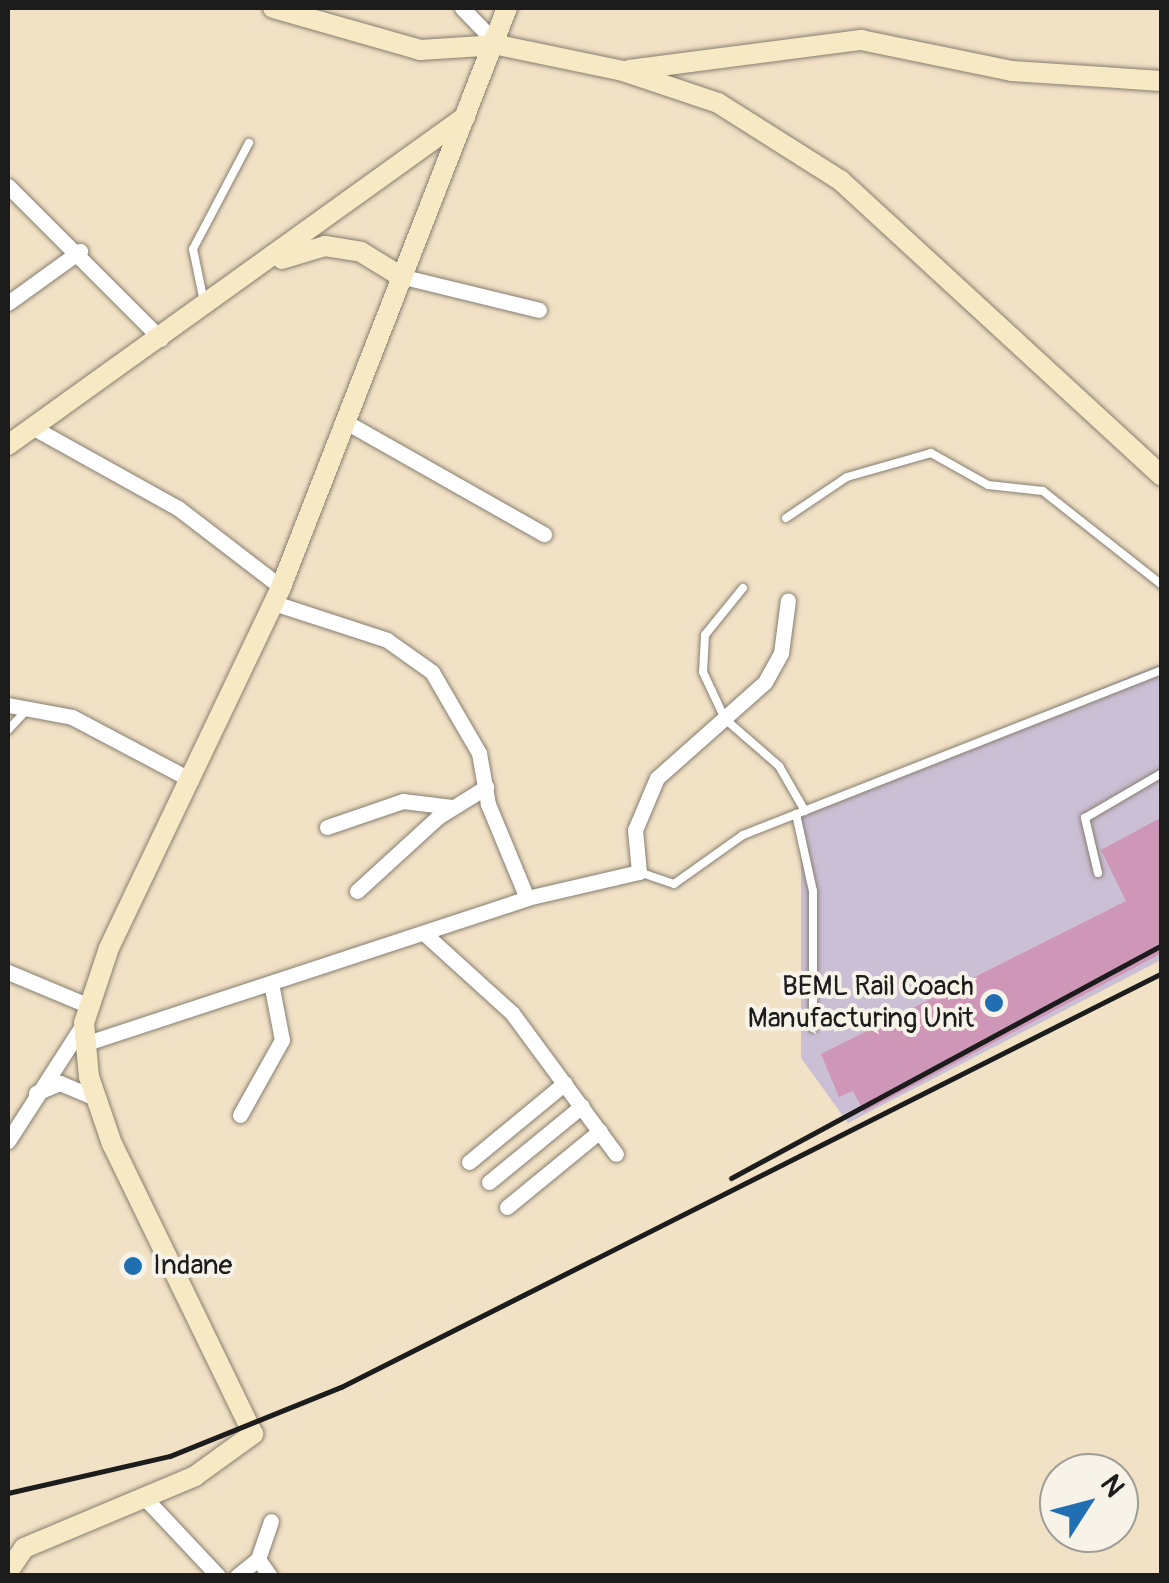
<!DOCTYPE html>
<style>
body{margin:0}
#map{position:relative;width:1169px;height:1583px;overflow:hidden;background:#f1e1c5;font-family:Pangolin,sans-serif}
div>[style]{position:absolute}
.industrial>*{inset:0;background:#cbbfd5}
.building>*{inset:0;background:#cf97b7}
.roads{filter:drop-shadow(0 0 2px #867e70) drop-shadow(0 0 2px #867e70)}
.lane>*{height:8px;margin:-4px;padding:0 4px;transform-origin:4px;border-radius:4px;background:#fff}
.street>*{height:15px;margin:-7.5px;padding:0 7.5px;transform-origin:7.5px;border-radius:7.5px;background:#fff}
.secondary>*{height:20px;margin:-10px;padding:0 10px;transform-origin:10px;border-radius:10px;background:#f7e9c3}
.rail>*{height:5px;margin:-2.5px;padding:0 2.5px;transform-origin:2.5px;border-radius:2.5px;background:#1c1c1c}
.dots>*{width:28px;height:28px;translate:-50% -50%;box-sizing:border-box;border:5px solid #f7f3e8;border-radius:50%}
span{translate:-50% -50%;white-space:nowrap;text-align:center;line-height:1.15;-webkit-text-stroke:8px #f7f3e8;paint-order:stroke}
.poi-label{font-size:28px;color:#1c1c1c}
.right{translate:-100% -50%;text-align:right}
.left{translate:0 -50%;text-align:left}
.frame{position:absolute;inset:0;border:10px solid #1c1c1c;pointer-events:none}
.north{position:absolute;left:1039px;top:1453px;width:100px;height:100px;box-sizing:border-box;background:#f7f3e8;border:2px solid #9f9d96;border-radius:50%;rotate:54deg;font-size:28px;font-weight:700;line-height:40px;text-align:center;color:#1c1c1c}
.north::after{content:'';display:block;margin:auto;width:35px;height:45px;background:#1f6fb2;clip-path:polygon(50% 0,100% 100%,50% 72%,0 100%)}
</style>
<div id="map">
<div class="industrial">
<i style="clip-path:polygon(1161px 664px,1161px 960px,848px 1123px,801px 1058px,801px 810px)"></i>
</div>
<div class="building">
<i style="clip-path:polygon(1162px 817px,1162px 953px,864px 1112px,853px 1091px,839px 1097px,821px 1054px,1126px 901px,1101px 850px)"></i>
</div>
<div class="roads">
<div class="lane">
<i style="left:204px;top:302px;width:54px;rotate:-101.7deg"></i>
<i style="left:193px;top:249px;width:120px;rotate:-62.2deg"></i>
<i style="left:786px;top:518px;width:73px;rotate:-33.9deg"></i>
<i style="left:847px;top:477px;width:87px;rotate:-15.9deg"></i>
<i style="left:931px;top:453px;width:65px;rotate:29.3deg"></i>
<i style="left:988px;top:485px;width:55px;rotate:6.2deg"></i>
<i style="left:1043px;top:491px;width:152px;rotate:38.3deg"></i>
<i style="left:743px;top:588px;width:60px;rotate:129deg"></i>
<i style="left:705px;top:635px;width:37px;rotate:93deg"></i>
<i style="left:703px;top:672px;width:52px;rotate:64.9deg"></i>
<i style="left:725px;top:719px;width:72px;rotate:41deg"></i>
<i style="left:779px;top:766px;width:52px;rotate:60deg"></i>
<i style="left:8px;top:730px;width:26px;rotate:-47deg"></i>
<i style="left:796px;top:814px;width:79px;rotate:77.6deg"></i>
<i style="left:813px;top:891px;width:137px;rotate:90deg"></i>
<i style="left:639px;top:872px;width:37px;rotate:19deg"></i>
<i style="left:674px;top:884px;width:85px;rotate:-35.4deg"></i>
<i style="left:743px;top:835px;width:450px;rotate:-21.5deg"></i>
<i style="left:1098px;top:873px;width:57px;rotate:-103.3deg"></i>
<i style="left:1085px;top:818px;width:89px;rotate:-30.3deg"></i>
</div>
<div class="street">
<i style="left:462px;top:8px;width:52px;rotate:45.8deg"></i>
<i style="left:8px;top:186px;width:216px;rotate:45deg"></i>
<i style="left:400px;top:276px;width:143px;rotate:13.7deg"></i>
<i style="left:8px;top:303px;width:89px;rotate:-35.8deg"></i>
<i style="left:344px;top:421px;width:230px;rotate:29.5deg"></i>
<i style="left:34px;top:428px;width:165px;rotate:29.1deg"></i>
<i style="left:178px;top:508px;width:130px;rotate:37.5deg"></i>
<i style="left:274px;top:603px;width:119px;rotate:18.1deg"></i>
<i style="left:387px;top:640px;width:55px;rotate:35.4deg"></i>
<i style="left:432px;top:672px;width:94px;rotate:59.9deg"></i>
<i style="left:479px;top:753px;width:52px;rotate:80deg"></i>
<i style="left:488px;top:804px;width:102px;rotate:67.5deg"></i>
<i style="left:8px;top:705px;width:65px;rotate:10.6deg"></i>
<i style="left:72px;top:717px;width:135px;rotate:27.9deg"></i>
<i style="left:327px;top:827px;width:80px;rotate:-18.9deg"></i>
<i style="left:403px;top:801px;width:49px;rotate:7deg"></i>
<i style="left:357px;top:891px;width:110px;rotate:-42.4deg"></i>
<i style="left:438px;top:817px;width:57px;rotate:-32deg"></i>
<i style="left:426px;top:935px;width:116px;rotate:42.2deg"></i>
<i style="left:512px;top:1013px;width:175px;rotate:53.6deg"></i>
<i style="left:8px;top:972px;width:86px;rotate:22.7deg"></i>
<i style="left:84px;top:1044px;width:466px;rotate:-18.2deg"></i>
<i style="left:527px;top:898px;width:115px;rotate:-13.1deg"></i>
<i style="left:639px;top:872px;width:42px;rotate:-95.4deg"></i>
<i style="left:635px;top:830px;width:56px;rotate:-67.1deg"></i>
<i style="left:657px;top:778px;width:144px;rotate:-41.6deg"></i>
<i style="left:765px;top:682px;width:33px;rotate:-61deg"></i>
<i style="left:781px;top:653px;width:53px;rotate:-82.5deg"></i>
<i style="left:36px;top:1093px;width:26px;rotate:-23deg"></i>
<i style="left:60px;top:1083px;width:38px;rotate:23deg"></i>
<i style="left:240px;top:1115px;width:86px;rotate:-60.8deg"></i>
<i style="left:282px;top:1040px;width:58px;rotate:-100.9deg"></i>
<i style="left:8px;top:1141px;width:140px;rotate:-57.2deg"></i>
<i style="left:469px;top:1162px;width:124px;rotate:-39.5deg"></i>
<i style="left:489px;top:1182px;width:120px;rotate:-39.3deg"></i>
<i style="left:507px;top:1207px;width:120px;rotate:-39.3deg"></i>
<i style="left:143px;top:1496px;width:110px;rotate:46.8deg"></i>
<i style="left:258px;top:1559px;width:21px;rotate:55deg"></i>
<i style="left:237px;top:1576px;width:27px;rotate:-39deg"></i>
<i style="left:258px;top:1559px;width:40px;rotate:-71.1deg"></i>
</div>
<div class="secondary">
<i style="left:273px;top:8px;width:153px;rotate:15.9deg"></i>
<i style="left:420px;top:50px;width:78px;rotate:-3.7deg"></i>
<i style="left:498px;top:45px;width:128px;rotate:11.7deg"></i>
<i style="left:623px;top:71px;width:100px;rotate:18.6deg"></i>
<i style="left:718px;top:103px;width:144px;rotate:32.3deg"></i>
<i style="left:840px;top:180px;width:437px;rotate:42.6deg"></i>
<i style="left:629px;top:70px;width:234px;rotate:-7.4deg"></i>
<i style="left:861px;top:40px;width:154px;rotate:11.6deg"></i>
<i style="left:1012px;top:71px;width:150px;rotate:3.8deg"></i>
<i style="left:282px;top:259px;width:45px;rotate:-16.8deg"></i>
<i style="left:325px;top:246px;width:36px;rotate:9deg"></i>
<i style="left:361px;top:252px;width:46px;rotate:31.6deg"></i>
<i style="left:8px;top:445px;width:563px;rotate:-35.67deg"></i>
<i style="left:8px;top:1572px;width:29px;rotate:-56deg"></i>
<i style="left:24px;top:1548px;width:186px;rotate:-22.8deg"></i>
<i style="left:195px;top:1476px;width:72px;rotate:-35.9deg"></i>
<i style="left:253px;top:1434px;width:322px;rotate:-115.9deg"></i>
<i style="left:112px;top:1144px;width:71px;rotate:-108.9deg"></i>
<i style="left:89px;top:1077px;width:54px;rotate:-95.3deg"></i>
<i style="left:84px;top:1023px;width:79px;rotate:-71.6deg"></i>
<i style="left:109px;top:948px;width:400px;rotate:-64.5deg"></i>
<i style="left:281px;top:587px;width:622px;rotate:-68.68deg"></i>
</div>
</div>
<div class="rail">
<i style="left:731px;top:1178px;width:490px;rotate:-28.4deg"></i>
<i style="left:8px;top:1493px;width:166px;rotate:-12.9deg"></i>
<i style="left:170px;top:1456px;width:184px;rotate:-22deg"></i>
<i style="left:341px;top:1387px;width:919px;rotate:-26.76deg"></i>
</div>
<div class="dots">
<i style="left:994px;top:1003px;background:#1f6fb2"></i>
<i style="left:133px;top:1266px;background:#1f6fb2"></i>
</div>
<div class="poi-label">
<span class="right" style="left:974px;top:1003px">BEML Rail Coach<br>Manufacturing Unit</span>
<span class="left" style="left:153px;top:1266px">Indane</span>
</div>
<div class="frame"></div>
<div class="north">N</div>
</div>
